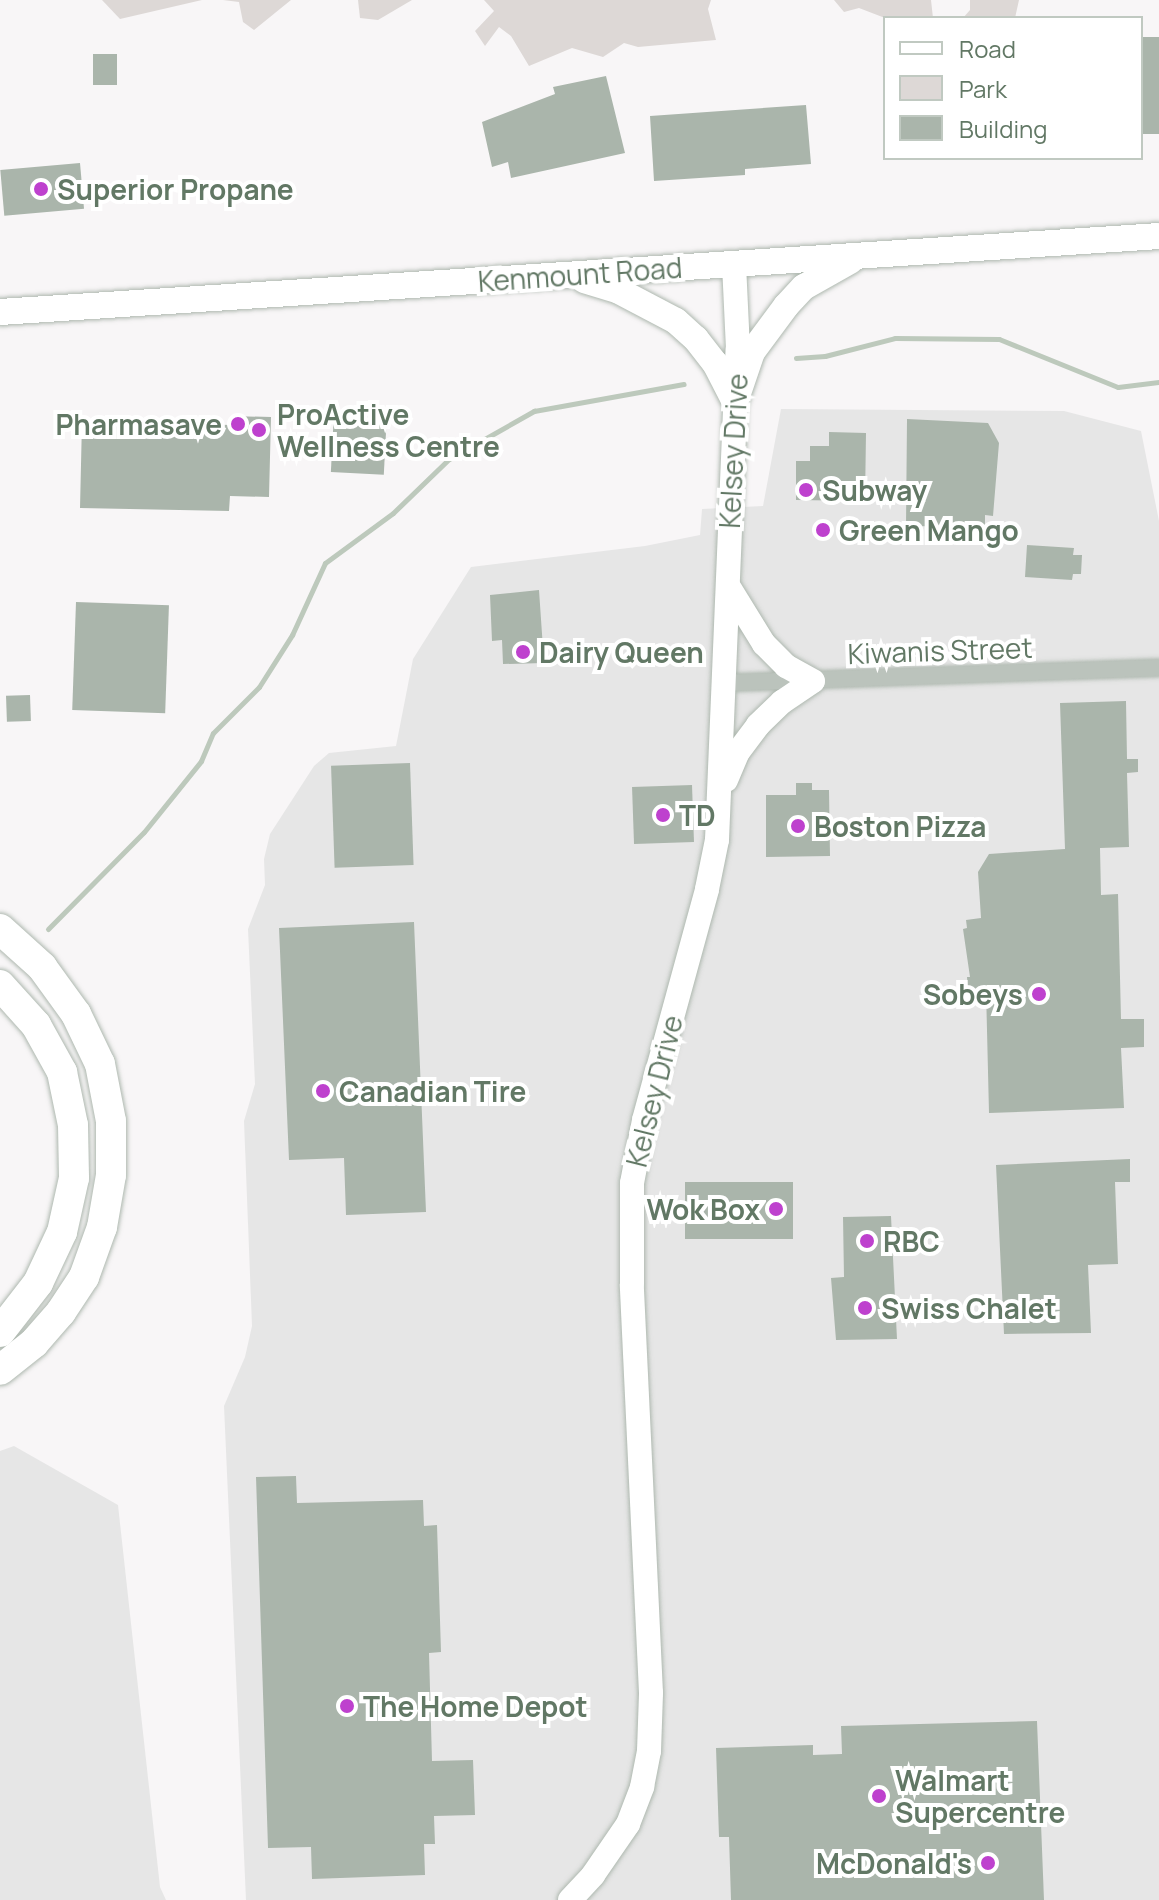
<!DOCTYPE html>
<style>
body{margin:0}
#map{position:relative;width:1159px;height:1900px;overflow:hidden;background:#f8f6f7;font-family:Manrope,sans-serif}
div>[style]{position:absolute}
.built>*{inset:0;background:#e6e6e6}
.green>*{inset:0;background:#ddd8d6}
.stream>*{height:5px;margin:-2.5px;padding:0 2.5px;transform-origin:2.5px;border-radius:2.5px;background:#bdc9bc}
.building>*{inset:0;background:#aab5ab;transform-origin:0 0}
.roads{filter:drop-shadow(0 0 2px #aeb8af) drop-shadow(0 0 2px #aeb8af)}
.minor>*{height:16px;margin:-8px;padding:0 8px;transform-origin:8px;border-radius:8px;background:#bbc3bc}
.secondary>*{height:24px;margin:-12px;padding:0 12px;transform-origin:12px;border-radius:12px;background:#fff}
.primary>*{height:26px;margin:-13px;padding:0 13px;transform-origin:13px;border-radius:13px;background:#fff}
.motorway>*{height:30px;margin:-15px;padding:0 15px;transform-origin:15px;border-radius:15px;background:#fff}
.dots>*{width:22px;height:22px;translate:-50% -50%;box-sizing:border-box;border:4px solid #fff;border-radius:50%}
span{translate:-50% -50%;white-space:nowrap;text-align:center;line-height:1.15;-webkit-text-stroke:8px #fff;paint-order:stroke}
.poi-label{font-size:28px;color:#627865;font-weight:700}
.left{translate:0 -50%;text-align:left}
.right{translate:-100% -50%;text-align:right}
.street-label{font-size:28px;color:#627865}
.legend{position:absolute;left:883px;top:16px;width:260px;height:144px;box-sizing:border-box;background:#fff;border:2px solid #c0c9c1;margin:0;padding:10px 14px;list-style:none;font-size:24px;color:#627865}
.legend li{display:flex;align-items:center;gap:16px;height:40px}
.legend b{width:40px;border:2px solid #c0c9c1}
</style>
<div id="map">
<div class="built">
<i style="clip-path:polygon(781px 409px,1064px 411px,1141px 431px,1159px 521px,1159px 1900px,246px 1900px,224px 1406px,245px 1357px,252px 1326px,244px 1121px,255px 1084px,248px 929px,265px 885px,264px 859px,270px 834px,314px 766px,329px 753px,396px 746px,413px 659px,471px 567px,645px 546px,700px 535px,702px 509px,763px 506px)"></i>
<i style="clip-path:polygon(14px 1446px,118px 1505px,160px 1887px,166px 1900px,0 1900px,0 1451px)"></i>
</div>
<div class="green">
<i style="clip-path:polygon(102px 0,202px 0,120px 19px)"></i>
<i style="clip-path:polygon(223px 0,291px 0,254px 30px,243px 22px,239px 2px)"></i>
<i style="clip-path:polygon(358px 0,412px 0,378px 20px,360px 18px)"></i>
<i style="clip-path:polygon(484px 0,711px 0,708px 9px,716px 40px,638px 47px,624px 43px,603px 57px,572px 48px,529px 66px,511px 36px,499px 27px,485px 46px,475px 31px,494px 11px)"></i>
<i style="clip-path:polygon(834px 0,931px 0,933px 18px,885px 18px,859px 8px,844px 12px)"></i>
<i style="clip-path:polygon(970px 0,1019px 0,1015px 18px,963px 18px,970px 10px)"></i>
</div>
<div class="stream">
<i style="left:796px;top:358px;width:29px;rotate:-4deg"></i>
<i style="left:825px;top:356px;width:72px;rotate:-14.4deg"></i>
<i style="left:895px;top:338px;width:104px;rotate:0.6deg"></i>
<i style="left:999px;top:339px;width:128px;rotate:22deg"></i>
<i style="left:1118px;top:387px;width:41px;rotate:-7deg"></i>
<i style="left:48px;top:929px;width:136px;rotate:-45.3deg"></i>
<i style="left:144px;top:832px;width:91px;rotate:-51.2deg"></i>
<i style="left:201px;top:761px;width:30px;rotate:-67deg"></i>
<i style="left:213px;top:733px;width:65px;rotate:-45deg"></i>
<i style="left:259px;top:687px;width:62px;rotate:-57.6deg"></i>
<i style="left:292px;top:635px;width:79px;rotate:-65.4deg"></i>
<i style="left:325px;top:563px;width:84px;rotate:-36.3deg"></i>
<i style="left:393px;top:513px;width:78px;rotate:-44deg"></i>
<i style="left:449px;top:459px;width:98px;rotate:-29.5deg"></i>
<i style="left:534px;top:411px;width:152px;rotate:-10.2deg"></i>
</div>
<div class="building">
<i style="left:1159px;top:37px;width:97px;height:18px;rotate:90deg"></i>
<i style="left:117px;top:54px;width:31px;height:24px;rotate:90deg"></i>
<i style="clip-path:polygon(606px 76px,625px 153px,511px 178px,508px 162px,492px 167px,482px 122px,555px 94px,553px 87px)"></i>
<i style="clip-path:polygon(806px 105px,811px 164px,745px 169px,745px 175px,654px 181px,650px 116px)"></i>
<i style="left:80px;top:163px;width:46px;height:80px;rotate:85deg"></i>
<i style="left:334px;top:412px;width:53px;height:60px;rotate:3deg"></i>
<i style="clip-path:polygon(231px 416px,271px 417px,269px 497px,230px 496px,229px 511px,80px 508px,82px 421px,231px 425px)"></i>
<i style="clip-path:polygon(907px 419px,988px 423px,999px 443px,993px 516px,985px 515px,985px 527px,906px 526px)"></i>
<i style="clip-path:polygon(829px 432px,866px 433px,865px 501px,796px 500px,796px 461px,810px 461px,810px 446px,829px 446px)"></i>
<i style="clip-path:polygon(1027px 545px,1074px 548px,1073px 555px,1082px 555px,1081px 574px,1073px 574px,1072px 580px,1025px 577px)"></i>
<i style="clip-path:polygon(539px 590px,544px 663px,503px 664px,502px 640px,492px 641px,490px 595px)"></i>
<i style="left:76px;top:602px;width:93px;height:108px;rotate:2deg"></i>
<i style="left:30px;top:695px;width:26px;height:24px;rotate:88deg"></i>
<i style="clip-path:polygon(1126px 701px,1127px 759px,1138px 759px,1138px 772px,1127px 773px,1129px 847px,1100px 848px,1101px 895px,1118px 894px,1121px 1019px,1144px 1019px,1144px 1047px,1121px 1048px,1124px 1108px,989px 1113px,986px 989px,968px 990px,967px 977px,970px 977px,963px 929px,967px 928px,966px 920px,981px 918px,978px 872px,989px 854px,1065px 849px,1060px 703px)"></i>
<i style="left:410px;top:763px;width:102px;height:79px;rotate:88deg"></i>
<i style="clip-path:polygon(796px 783px,812px 783px,812px 790px,829px 790px,830px 856px,766px 857px,766px 795px,796px 795px)"></i>
<i style="left:692px;top:785px;width:57px;height:60px;rotate:88deg"></i>
<i style="clip-path:polygon(414px 922px,426px 1212px,346px 1215px,344px 1158px,289px 1160px,279px 928px)"></i>
<i style="clip-path:polygon(1130px 1159px,1130px 1182px,1115px 1182px,1118px 1264px,1088px 1265px,1091px 1333px,1004px 1334px,996px 1165px)"></i>
<i style="left:793px;top:1182px;width:57px;height:108px;rotate:90deg"></i>
<i style="clip-path:polygon(891px 1216px,897px 1339px,836px 1340px,831px 1278px,844px 1277px,843px 1217px)"></i>
<i style="clip-path:polygon(296px 1476px,297px 1503px,423px 1500px,424px 1526px,437px 1525px,441px 1652px,429px 1653px,432px 1761px,473px 1760px,475px 1815px,434px 1816px,435px 1844px,424px 1844px,425px 1875px,312px 1879px,311px 1847px,268px 1848px,256px 1477px)"></i>
<i style="clip-path:polygon(1037px 1721px,1044px 1900px,731px 1900px,729px 1837px,719px 1837px,716px 1748px,813px 1745px,813px 1755px,842px 1754px,841px 1726px)"></i>
</div>
<div class="roads">
<div class="minor">
<i style="left:723px;top:683px;width:436px;rotate:-2deg"></i>
</div>
<div class="secondary">
<i style="left:726px;top:780px;width:30px;rotate:-67deg"></i>
<i style="left:738px;top:752px;width:34px;rotate:-53deg"></i>
<i style="left:758px;top:725px;width:33px;rotate:-44deg"></i>
<i style="left:782px;top:702px;width:37px;rotate:-34deg"></i>
<i style="left:813px;top:681px;width:31px;rotate:-151deg"></i>
<i style="left:786px;top:666px;width:31px;rotate:-135deg"></i>
<i style="left:764px;top:644px;width:67px;rotate:-121.6deg"></i>
<i style="left:570px;top:1900px;width:34px;rotate:-47deg"></i>
<i style="left:593px;top:1875px;width:62px;rotate:-55.5deg"></i>
<i style="left:628px;top:1824px;width:40px;rotate:-69deg"></i>
<i style="left:642px;top:1787px;width:37px;rotate:-79deg"></i>
<i style="left:649px;top:1751px;width:58px;rotate:-88deg"></i>
<i style="left:651px;top:1693px;width:409px;rotate:-92.7deg"></i>
<i style="left:632px;top:1284px;width:101px;rotate:-90deg"></i>
<i style="left:632px;top:1183px;width:64px;rotate:-79.2deg"></i>
<i style="left:644px;top:1120px;width:239px;rotate:-74.7deg"></i>
<i style="left:707px;top:889px;width:50px;rotate:-78.5deg"></i>
<i style="left:717px;top:840px;width:491px;rotate:-87.6deg"></i>
<i style="left:738px;top:349px;width:85px;rotate:-92.7deg"></i>
</div>
<div class="primary">
<i style="left:584px;top:280px;width:37px;rotate:17deg"></i>
<i style="left:619px;top:291px;width:64px;rotate:27.8deg"></i>
<i style="left:676px;top:321px;width:27px;rotate:42deg"></i>
<i style="left:696px;top:339px;width:31px;rotate:52deg"></i>
<i style="left:715px;top:363px;width:44px;rotate:62.9deg"></i>
<i style="left:0;top:312px;width:1161px;rotate:-3.75deg"></i>
<i style="left:735px;top:402px;width:53px;rotate:-71.2deg"></i>
<i style="left:752px;top:352px;width:57px;rotate:-53.5deg"></i>
<i style="left:786px;top:306px;width:26px;rotate:-47deg"></i>
<i style="left:804px;top:287px;width:53px;rotate:-29.5deg"></i>
</div>
<div class="motorway">
<i style="left:0;top:929px;width:57px;rotate:42.1deg"></i>
<i style="left:42px;top:967px;width:58px;rotate:54.1deg"></i>
<i style="left:76px;top:1014px;width:55px;rotate:64.4deg"></i>
<i style="left:100px;top:1064px;width:58px;rotate:79.1deg"></i>
<i style="left:111px;top:1121px;width:54px;rotate:90deg"></i>
<i style="left:111px;top:1175px;width:53px;rotate:99.8deg"></i>
<i style="left:102px;top:1227px;width:53px;rotate:109.8deg"></i>
<i style="left:84px;top:1277px;width:42px;rotate:123.3deg"></i>
<i style="left:61px;top:1312px;width:41px;rotate:131.1deg"></i>
<i style="left:34px;top:1343px;width:43px;rotate:141.5deg"></i>
<i style="left:0;top:985px;width:54px;rotate:48deg"></i>
<i style="left:36px;top:1025px;width:54px;rotate:61deg"></i>
<i style="left:62px;top:1072px;width:54px;rotate:78.3deg"></i>
<i style="left:73px;top:1125px;width:53px;rotate:88.9deg"></i>
<i style="left:74px;top:1178px;width:55px;rotate:102.5deg"></i>
<i style="left:62px;top:1232px;width:56px;rotate:115.2deg"></i>
<i style="left:38px;top:1283px;width:62px;rotate:127.8deg"></i>
</div>
</div>
<div class="dots">
<i style="left:41px;top:189px;background:#be41ce"></i>
<i style="left:238px;top:424px;background:#be41ce"></i>
<i style="left:259px;top:430px;background:#be41ce"></i>
<i style="left:806px;top:490px;background:#be41ce"></i>
<i style="left:823px;top:530px;background:#be41ce"></i>
<i style="left:523px;top:652px;background:#be41ce"></i>
<i style="left:663px;top:815px;background:#be41ce"></i>
<i style="left:798px;top:826px;background:#be41ce"></i>
<i style="left:1039px;top:994px;background:#be41ce"></i>
<i style="left:323px;top:1091px;background:#be41ce"></i>
<i style="left:776px;top:1209px;background:#be41ce"></i>
<i style="left:867px;top:1241px;background:#be41ce"></i>
<i style="left:865px;top:1308px;background:#be41ce"></i>
<i style="left:347px;top:1706px;background:#be41ce"></i>
<i style="left:879px;top:1796px;background:#be41ce"></i>
<i style="left:988px;top:1863px;background:#be41ce"></i>
</div>
<div class="poi-label">
<span class="left" style="left:57px;top:189px">Superior Propane</span>
<span class="left" style="left:277px;top:430px">ProActive<br>Wellness Centre</span>
<span class="right" style="left:222px;top:424px">Pharmasave</span>
<span class="left" style="left:822px;top:490px">Subway</span>
<span class="left" style="left:839px;top:530px">Green Mango</span>
<span class="left" style="left:539px;top:652px">Dairy Queen</span>
<span class="left" style="left:679px;top:815px">TD</span>
<span class="left" style="left:814px;top:826px">Boston Pizza</span>
<span class="right" style="left:1023px;top:994px">Sobeys</span>
<span class="left" style="left:339px;top:1091px">Canadian Tire</span>
<span class="right" style="left:760px;top:1209px">Wok Box</span>
<span class="left" style="left:883px;top:1241px">RBC</span>
<span class="left" style="left:881px;top:1308px">Swiss Chalet</span>
<span class="left" style="left:363px;top:1706px">The Home Depot</span>
<span class="left" style="left:895px;top:1796px">Walmart<br>Supercentre</span>
<span class="right" style="left:972px;top:1863px">McDonald's</span>
</div>
<div class="street-label">
<span style="left:580px;top:274px;rotate:-4deg">Kenmount Road</span>
<span style="left:733px;top:451px;rotate:-87deg">Kelsey Drive</span>
<span style="left:940px;top:650px;rotate:-2deg">Kiwanis Street</span>
<span style="left:654px;top:1091px;rotate:-76deg">Kelsey Drive</span>
</div>
<ul class="legend">
<li><b style="height:10px;background:#fff"></b>Road</li>
<li><b style="height:22px;background:#ddd8d6"></b>Park</li>
<li><b style="height:22px;background:#aab5ab"></b>Building</li>
</ul>
</div>
